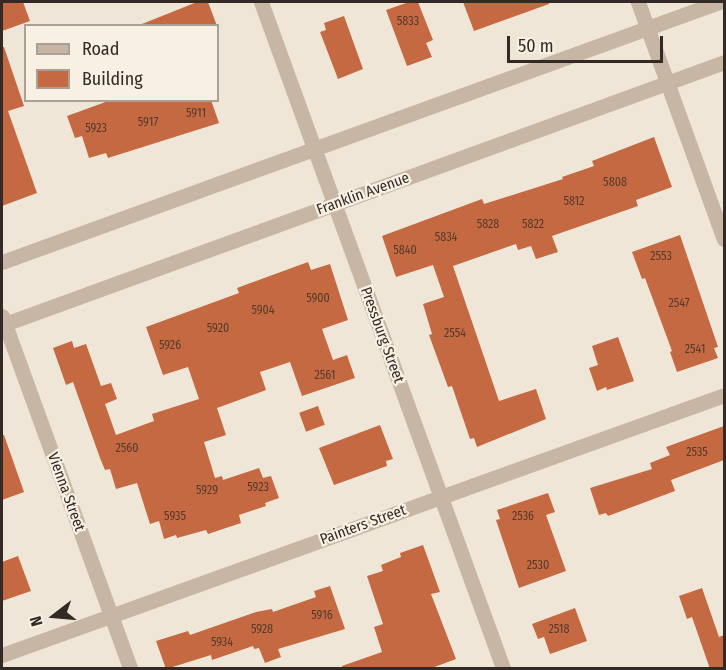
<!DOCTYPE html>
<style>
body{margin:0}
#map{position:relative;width:726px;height:670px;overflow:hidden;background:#f0e6d7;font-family:"Fira Sans Condensed",sans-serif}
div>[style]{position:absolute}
.building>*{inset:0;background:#c46941;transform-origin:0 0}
.minor>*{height:15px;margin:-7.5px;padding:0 7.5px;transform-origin:7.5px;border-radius:7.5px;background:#c8b6a4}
span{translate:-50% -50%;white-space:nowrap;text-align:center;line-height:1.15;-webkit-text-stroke:4.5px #f8f0e3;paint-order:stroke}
.number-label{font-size:12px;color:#573a2c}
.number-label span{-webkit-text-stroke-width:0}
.street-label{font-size:15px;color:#332a25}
.frame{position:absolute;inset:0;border:3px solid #332a25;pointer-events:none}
.legend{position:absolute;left:24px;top:24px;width:195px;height:78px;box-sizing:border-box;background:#f8f0e3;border:2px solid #a9a197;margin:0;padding:8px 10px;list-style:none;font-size:18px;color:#332a25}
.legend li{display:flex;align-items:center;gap:12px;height:30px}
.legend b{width:30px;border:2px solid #a9a197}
.north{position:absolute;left:24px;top:586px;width:60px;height:60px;-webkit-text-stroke:4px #f8f0e3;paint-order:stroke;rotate:254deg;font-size:16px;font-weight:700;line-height:24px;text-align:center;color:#332a25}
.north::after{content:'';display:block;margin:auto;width:21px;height:27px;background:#332a25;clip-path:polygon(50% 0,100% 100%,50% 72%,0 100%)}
.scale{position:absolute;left:507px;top:36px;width:156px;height:27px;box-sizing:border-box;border:3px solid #332a25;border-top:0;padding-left:8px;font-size:18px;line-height:21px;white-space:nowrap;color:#332a25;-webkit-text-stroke:4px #f8f0e3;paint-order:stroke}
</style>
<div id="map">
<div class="building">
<i style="clip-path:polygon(2px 2px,23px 2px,30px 21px,2px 31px)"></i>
<i style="clip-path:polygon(197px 2px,208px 2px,217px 26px,137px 26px)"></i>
<i style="clip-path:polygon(409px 2px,418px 2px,433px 40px,426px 43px,432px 57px,407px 66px,386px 10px)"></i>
<i style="clip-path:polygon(463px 2px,549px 2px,549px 4px,474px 31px)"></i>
<i style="clip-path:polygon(344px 16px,363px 69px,338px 79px,320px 32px,326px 30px,324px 23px)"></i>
<i style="clip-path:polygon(2px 47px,4px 47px,24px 106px,8px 111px,37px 193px,2px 206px)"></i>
<i style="clip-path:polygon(111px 100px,211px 100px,219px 123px,108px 158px,106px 153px,89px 158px,82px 136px,75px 138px,67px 116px)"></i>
<i style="clip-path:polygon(654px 137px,672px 187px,636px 200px,638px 206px,552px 236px,558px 252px,536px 259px,531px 246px,518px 250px,516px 244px,453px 266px,499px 401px,536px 389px,546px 419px,477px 447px,474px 438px,470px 439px,452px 386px,448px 387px,429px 335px,432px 334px,423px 304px,444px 297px,433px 265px,396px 277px,382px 236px,482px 199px,484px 204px,563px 179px,562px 177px,594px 166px,592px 161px)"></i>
<i style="clip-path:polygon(680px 235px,718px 347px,714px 348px,718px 358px,677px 372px,670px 352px,672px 351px,645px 278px,642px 279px,632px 252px)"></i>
<i style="clip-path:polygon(308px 262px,311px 270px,330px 264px,348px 320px,322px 329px,333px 360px,347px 355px,355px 378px,302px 396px,290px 362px,260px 372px,266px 390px,217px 408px,226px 435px,204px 442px,215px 478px,222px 476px,223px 480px,259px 468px,263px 478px,271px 476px,279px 498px,265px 503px,266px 506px,239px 515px,241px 523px,208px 534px,206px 530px,177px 538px,176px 535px,164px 539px,159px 521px,150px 524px,137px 483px,116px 489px,110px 469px,105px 470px,100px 458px,73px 382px,66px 385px,53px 348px,72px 341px,74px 348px,86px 344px,101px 386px,111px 383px,117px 399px,105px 404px,116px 435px,154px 421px,152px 414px,199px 399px,188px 367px,163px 375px,146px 327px,239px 293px,237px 288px)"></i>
<i style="clip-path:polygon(618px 337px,634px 381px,607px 390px,606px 387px,597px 391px,589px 368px,598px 365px,592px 346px)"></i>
<i style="left:318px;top:406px;width:20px;height:20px;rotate:70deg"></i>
<i style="clip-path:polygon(380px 425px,393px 459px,386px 461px,387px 466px,334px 485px,319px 448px)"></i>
<i style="clip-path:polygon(724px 426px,724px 460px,671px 480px,675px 491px,608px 516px,606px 513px,599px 515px,590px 488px,652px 469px,650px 463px,670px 455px,666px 447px)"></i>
<i style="clip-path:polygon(2px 435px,4px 435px,24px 492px,2px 500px)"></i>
<i style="clip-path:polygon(548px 493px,555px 512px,546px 515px,566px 571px,519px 588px,496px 520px,500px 519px,497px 510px)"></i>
<i style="clip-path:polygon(423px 545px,440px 592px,431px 594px,456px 659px,429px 669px,342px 669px,342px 666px,382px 652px,374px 627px,383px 624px,367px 576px,383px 571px,381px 565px,401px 557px,400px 553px)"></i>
<i style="clip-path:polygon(18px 556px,31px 591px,2px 601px,2px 562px)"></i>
<i style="clip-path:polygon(330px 586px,345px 629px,278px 649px,281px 657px,265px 663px,259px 648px,254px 649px,253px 646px,212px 660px,211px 655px,166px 669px,156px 641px,188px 631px,190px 635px,256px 612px,272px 609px,273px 612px,316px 597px,314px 591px)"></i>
<i style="clip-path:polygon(702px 588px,719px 637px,724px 635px,724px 669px,710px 669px,692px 617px,687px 619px,679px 596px)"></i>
<i style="clip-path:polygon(575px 608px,587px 641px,550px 654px,544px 637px,538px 639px,532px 624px)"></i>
</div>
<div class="minor">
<i style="left:261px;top:2px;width:709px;rotate:70.03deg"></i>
<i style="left:638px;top:2px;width:252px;rotate:70.1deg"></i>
<i style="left:2px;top:262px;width:763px;rotate:-19.93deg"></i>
<i style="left:2px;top:316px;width:375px;rotate:70deg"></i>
<i style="left:2px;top:325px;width:768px;rotate:-20.01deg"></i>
<i style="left:2px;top:655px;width:767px;rotate:-19.8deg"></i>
</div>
<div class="number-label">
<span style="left:408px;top:22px">5833</span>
<span style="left:196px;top:114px">5911</span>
<span style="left:148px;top:123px">5917</span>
<span style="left:96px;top:129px">5923</span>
<span style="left:615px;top:183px">5808</span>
<span style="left:574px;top:202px">5812</span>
<span style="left:488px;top:225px">5828</span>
<span style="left:533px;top:225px">5822</span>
<span style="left:446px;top:238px">5834</span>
<span style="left:405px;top:251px">5840</span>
<span style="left:661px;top:257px">2553</span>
<span style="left:318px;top:299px">5900</span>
<span style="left:679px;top:304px">2547</span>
<span style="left:263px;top:311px">5904</span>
<span style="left:218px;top:329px">5920</span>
<span style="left:455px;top:334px">2554</span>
<span style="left:170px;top:346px">5926</span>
<span style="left:695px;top:350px">2541</span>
<span style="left:325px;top:376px">2561</span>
<span style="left:127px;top:449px">2560</span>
<span style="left:697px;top:453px">2535</span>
<span style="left:258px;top:488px">5923</span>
<span style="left:207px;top:491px">5929</span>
<span style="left:175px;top:517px">5935</span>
<span style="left:523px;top:517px">2536</span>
<span style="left:538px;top:566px">2530</span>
<span style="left:322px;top:616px">5916</span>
<span style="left:262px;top:630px">5928</span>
<span style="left:559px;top:630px">2518</span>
<span style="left:222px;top:643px">5934</span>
</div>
<div class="street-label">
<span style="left:363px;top:194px;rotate:-20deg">Franklin Avenue</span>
<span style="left:382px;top:335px;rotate:70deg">Pressburg Street</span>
<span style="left:66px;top:492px;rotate:70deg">Vienna Street</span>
<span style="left:363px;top:525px;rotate:-20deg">Painters Street</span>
</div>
<div class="frame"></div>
<ul class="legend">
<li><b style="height:8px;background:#c8b6a4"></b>Road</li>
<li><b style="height:16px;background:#c46941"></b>Building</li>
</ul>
<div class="north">N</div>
<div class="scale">50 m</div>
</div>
